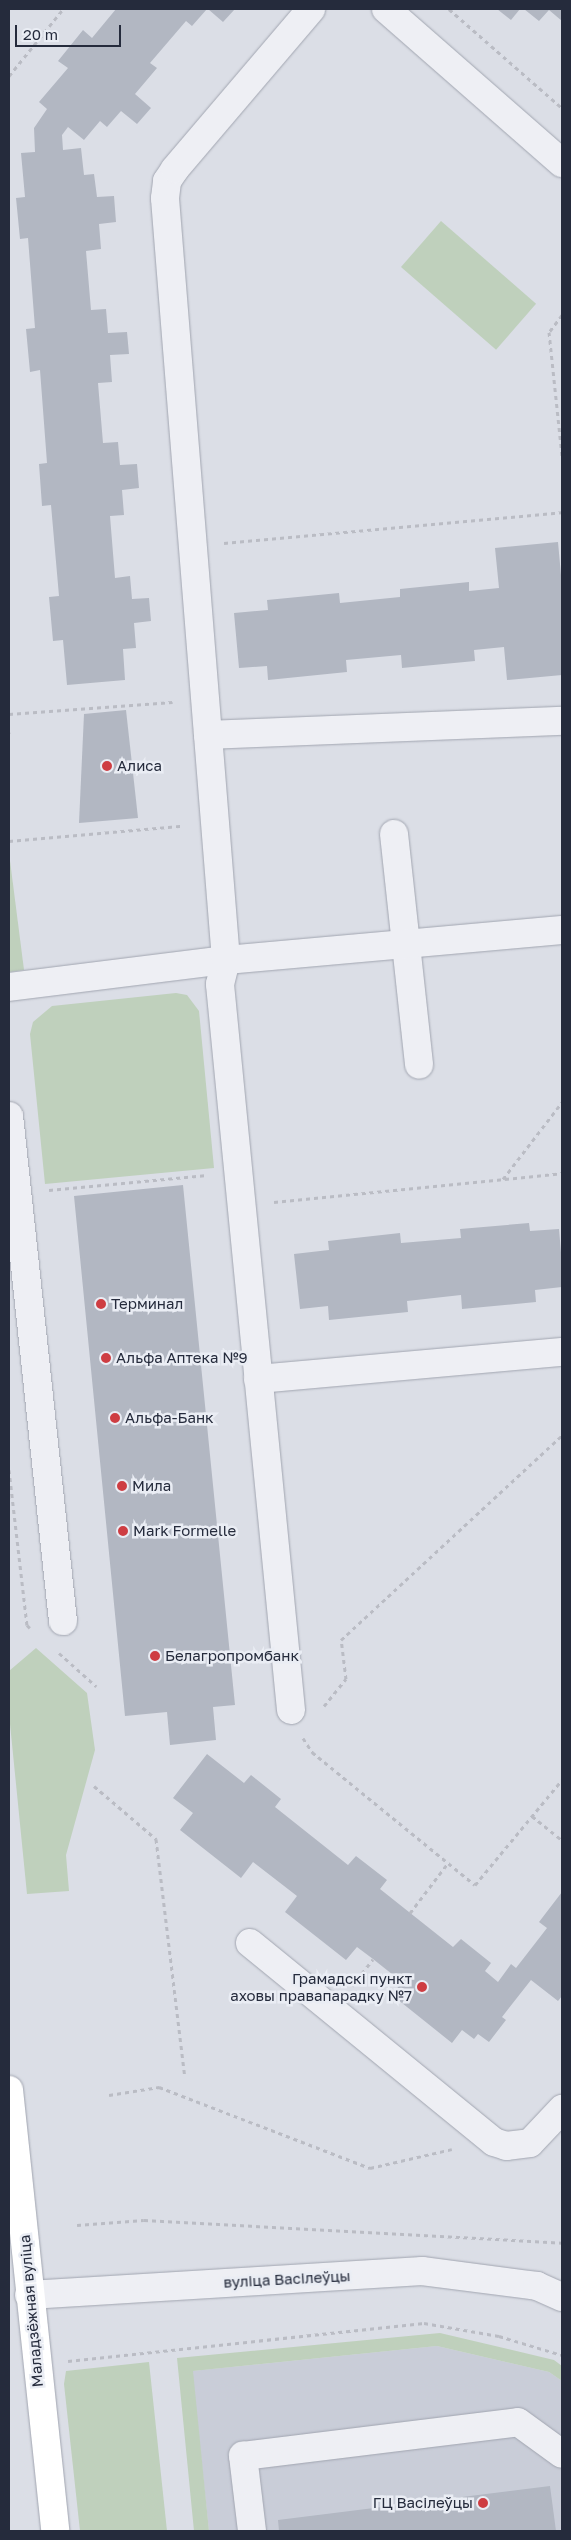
<!DOCTYPE html>
<meta charset="utf-8">
<style>
body{margin:0}
#map{position:relative;width:571px;height:2540px;overflow:hidden;background:#dbdee6;font-family:"Golos Text",sans-serif}
div>[style]{position:absolute}
.built>*{inset:0;background:#c9cdd8}
.green>*{inset:0;background:#bfd0bc;transform-origin:0 0}
.building>*{inset:0;background:#b2b7c2}
.path>*{height:3px;margin-top:-1.5px;transform-origin:0;background:repeating-linear-gradient(90deg,#babcc4 0 4px,transparent 0 8px)}
.roads{filter:drop-shadow(0 0 1px #a1a5b0) drop-shadow(0 0 1px #a1a5b0)}
.minor>*{height:28px;margin:-14px;padding:0 14px;transform-origin:14px;border-radius:14px;background:#eeeff4}
.major>*{height:28px;margin:-14px;padding:0 14px;transform-origin:14px;border-radius:14px;background:#fff}
.dots>*{width:14px;height:14px;translate:-50% -50%;box-sizing:border-box;border:2px solid #eaedf4;border-radius:50%}
span{translate:-50% -50%;white-space:nowrap;text-align:center;line-height:1.15;-webkit-text-stroke:5px #eaedf4;paint-order:stroke}
.poi-label{font-size:15px;color:#252b3c}
.left{translate:0 -50%;text-align:left}
.right{translate:-100% -50%;text-align:right}
.street-label{font-size:15px;color:#252b3c}
.frame{position:absolute;inset:0;border:10px solid #252b3c;pointer-events:none}
.scale{position:absolute;left:15px;top:25px;width:106px;height:22px;box-sizing:border-box;border:2px solid #252b3c;border-top:0;padding-left:6px;font-size:15px;line-height:18px;white-space:nowrap;color:#252b3c;-webkit-text-stroke:4px #eaedf4;paint-order:stroke}
</style>
<div id="map">
<div class="built">
<i style="clip-path:polygon(437px 2346px,549px 2372px,562px 2381px,562px 2531px,209px 2531px,192px 2371px)"></i>
</div>
<div class="green">
<i style="left:441px;top:221px;width:126px;height:61px;rotate:41deg"></i>
<i style="clip-path:polygon(9px 853px,24px 970px,9px 972px)"></i>
<i style="clip-path:polygon(176px 993px,187px 995px,199px 1011px,214px 1168px,45px 1184px,30px 1034px,33px 1022px,52px 1006px)"></i>
<i style="clip-path:polygon(36px 1648px,87px 1693px,95px 1750px,66px 1855px,69px 1891px,27px 1894px,9px 1714px,9px 1671px)"></i>
<i style="clip-path:polygon(440px 2333px,554px 2360px,562px 2366px,562px 2381px,549px 2372px,437px 2346px,193px 2371px,209px 2531px,194px 2531px,177px 2358px)"></i>
<i style="clip-path:polygon(149px 2362px,167px 2531px,80px 2531px,64px 2384px,66px 2371px)"></i>
</div>
<div class="building">
<i style="clip-path:polygon(116px 9px,207px 9px,192px 26px,186px 21px,150px 63px,157px 68px,135px 94px,151px 108px,137px 124px,121px 111px,107px 127px,100px 121px,84px 140px,68px 127px,62px 135px,63px 150px,81px 148px,84px 175px,94px 174px,97px 197px,114px 196px,116px 222px,99px 224px,101px 249px,86px 251px,91px 310px,106px 309px,108px 333px,127px 332px,129px 354px,110px 355px,112px 382px,98px 383px,103px 443px,118px 442px,120px 465px,137px 464px,139px 488px,122px 490px,124px 515px,110px 516px,115px 578px,130px 576px,132px 599px,149px 598px,151px 621px,134px 623px,136px 648px,123px 649px,125px 680px,67px 685px,63px 640px,53px 641px,49px 597px,59px 596px,51px 505px,42px 506px,39px 464px,47px 463px,40px 370px,30px 372px,26px 329px,35px 328px,28px 238px,20px 239px,16px 198px,25px 197px,21px 153px,35px 152px,34px 128px,47px 109px,39px 102px,68px 68px,58px 61px,83px 30px,92px 38px)"></i>
<i style="clip-path:polygon(208px 9px,235px 9px,223px 22px)"></i>
<i style="clip-path:polygon(497px 9px,520px 9px,511px 20px)"></i>
<i style="clip-path:polygon(524px 9px,562px 9px,562px 21px,549px 10px,539px 21px)"></i>
<i style="clip-path:polygon(558px 542px,562px 586px,562px 675px,507px 680px,504px 647px,474px 650px,475px 661px,402px 668px,401px 655px,346px 660px,347px 672px,268px 680px,267px 666px,239px 668px,234px 613px,268px 610px,267px 600px,339px 593px,340px 603px,400px 597px,400px 589px,469px 582px,469px 591px,499px 588px,495px 548px)"></i>
<i style="clip-path:polygon(126px 710px,138px 818px,79px 823px,84px 714px)"></i>
<i style="clip-path:polygon(183px 1185px,235px 1705px,213px 1707px,216px 1740px,170px 1745px,167px 1712px,125px 1716px,74px 1196px)"></i>
<i style="clip-path:polygon(529px 1223px,530px 1231px,559px 1229px,562px 1264px,562px 1287px,535px 1290px,536px 1302px,462px 1309px,461px 1295px,407px 1301px,408px 1312px,329px 1320px,328px 1306px,300px 1309px,294px 1254px,329px 1250px,328px 1241px,400px 1233px,401px 1243px,461px 1238px,460px 1229px)"></i>
<i style="clip-path:polygon(207px 1754px,244px 1783px,251px 1775px,281px 1799px,275px 1807px,348px 1865px,356px 1856px,387px 1880px,380px 1889px,453px 1947px,461px 1939px,491px 1963px,485px 1971px,498px 1982px,511px 1964px,516px 1968px,547px 1928px,539px 1922px,562px 1892px,562px 1996px,558px 2001px,531px 1980px,502px 2017px,506px 2020px,489px 2042px,478px 2034px,474px 2039px,462px 2030px,452px 2043px,392px 1995px,402px 1982px,373px 1959px,357px 1947px,346px 1960px,285px 1912px,297px 1896px,253px 1862px,241px 1878px,180px 1830px,193px 1813px,173px 1798px)"></i>
<i style="clip-path:polygon(550px 2486px,556px 2531px,279px 2531px,278px 2520px)"></i>
</div>
<div class="path">
<i style="left:449px;top:9px;width:150px;rotate:41.2deg"></i>
<i style="left:9px;top:76px;width:86px;rotate:-51.1deg"></i>
<i style="left:562px;top:315px;width:21px;rotate:127deg"></i>
<i style="left:549px;top:332px;width:125px;rotate:84deg"></i>
<i style="left:224px;top:543px;width:339px;rotate:-5.2deg"></i>
<i style="left:9px;top:714px;width:164px;rotate:-4.2deg"></i>
<i style="left:9px;top:733px;width:1px;rotate:45deg"></i>
<i style="left:9px;top:841px;width:174px;rotate:-5deg"></i>
<i style="left:503px;top:1179px;width:97px;rotate:-52.5deg"></i>
<i style="left:49px;top:1190px;width:159px;rotate:-5.4deg"></i>
<i style="left:274px;top:1202px;width:289px;rotate:-5.7deg"></i>
<i style="left:9px;top:1470px;width:156px;rotate:83.4deg"></i>
<i style="left:27px;top:1625px;width:4px;rotate:45deg"></i>
<i style="left:59px;top:1653px;width:50px;rotate:41.7deg"></i>
<i style="left:324px;top:1706px;width:35px;rotate:-51deg"></i>
<i style="left:346px;top:1679px;width:39px;rotate:-97deg"></i>
<i style="left:341px;top:1640px;width:301px;rotate:-42.8deg"></i>
<i style="left:303px;top:1738px;width:17px;rotate:57deg"></i>
<i style="left:312px;top:1752px;width:210px;rotate:39.2deg"></i>
<i style="left:475px;top:1885px;width:136px;rotate:-50.4deg"></i>
<i style="left:94px;top:1786px;width:82px;rotate:40.5deg"></i>
<i style="left:156px;top:1839px;width:240px;rotate:83.1deg"></i>
<i style="left:532px;top:1816px;width:38px;rotate:39deg"></i>
<i style="left:410px;top:1913px;width:63px;rotate:-52.8deg"></i>
<i style="left:352px;top:1986px;width:34px;rotate:-52deg"></i>
<i style="left:109px;top:2095px;width:51px;rotate:-9.1deg"></i>
<i style="left:159px;top:2087px;width:226px;rotate:21deg"></i>
<i style="left:370px;top:2168px;width:84px;rotate:-13deg"></i>
<i style="left:77px;top:2225px;width:67px;rotate:-4.3deg"></i>
<i style="left:144px;top:2220px;width:419px;rotate:3.1deg"></i>
<i style="left:68px;top:2361px;width:358px;rotate:-6.1deg"></i>
<i style="left:424px;top:2323px;width:76px;rotate:9.8deg"></i>
<i style="left:499px;top:2336px;width:66px;rotate:16.8deg"></i>
</div>
<div class="roads">
<div class="minor">
<i style="left:386px;top:9px;width:234px;rotate:41.2deg"></i>
<i style="left:208px;top:735px;width:354px;rotate:-2.3deg"></i>
<i style="left:394px;top:834px;width:232px;rotate:83.8deg"></i>
<i style="left:9px;top:987px;width:219px;rotate:-7.1deg"></i>
<i style="left:226px;top:960px;width:337px;rotate:-5.1deg"></i>
<i style="left:9px;top:1116px;width:508px;rotate:83.9deg"></i>
<i style="left:258px;top:1379px;width:305px;rotate:-5.1deg"></i>
<i style="left:291px;top:1710px;width:729px;rotate:-95.59deg"></i>
<i style="left:220px;top:984px;width:25px;rotate:-76deg"></i>
<i style="left:226px;top:960px;width:764px;rotate:-94.58deg"></i>
<i style="left:165px;top:198px;width:17px;rotate:-83deg"></i>
<i style="left:167px;top:181px;width:14px;rotate:-56deg"></i>
<i style="left:175px;top:169px;width:210px;rotate:-49.6deg"></i>
<i style="left:250px;top:1943px;width:315px;rotate:39.2deg"></i>
<i style="left:494px;top:2142px;width:13px;rotate:18deg"></i>
<i style="left:506px;top:2146px;width:24px;rotate:-7deg"></i>
<i style="left:530px;top:2143px;width:47px;rotate:-46.7deg"></i>
<i style="left:29px;top:2295px;width:394px;rotate:-3.5deg"></i>
<i style="left:422px;top:2271px;width:116px;rotate:7.4deg"></i>
<i style="left:537px;top:2286px;width:27px;rotate:24deg"></i>
<i style="left:252px;top:2531px;width:76px;rotate:-96.8deg"></i>
<i style="left:243px;top:2456px;width:277px;rotate:-7deg"></i>
<i style="left:518px;top:2422px;width:54px;rotate:36deg"></i>
</div>
<div class="major">
<i style="left:9px;top:2090px;width:443px;rotate:84deg"></i>
</div>
</div>
<div class="dots">
<i style="left:107px;top:766px;background:#ce3d42"></i>
<i style="left:101px;top:1304px;background:#ce3d42"></i>
<i style="left:106px;top:1358px;background:#ce3d42"></i>
<i style="left:115px;top:1418px;background:#ce3d42"></i>
<i style="left:122px;top:1486px;background:#ce3d42"></i>
<i style="left:123px;top:1531px;background:#ce3d42"></i>
<i style="left:155px;top:1656px;background:#ce3d42"></i>
<i style="left:422px;top:1987px;background:#ce3d42"></i>
<i style="left:483px;top:2503px;background:#ce3d42"></i>
</div>
<div class="poi-label">
<span class="left" style="left:117px;top:766px">Алиса</span>
<span class="left" style="left:111px;top:1304px">Терминал</span>
<span class="left" style="left:116px;top:1358px">Альфа Аптека №9</span>
<span class="left" style="left:125px;top:1418px">Альфа-Банк</span>
<span class="left" style="left:132px;top:1486px">Мила</span>
<span class="left" style="left:133px;top:1531px">Mark Formelle</span>
<span class="left" style="left:165px;top:1656px">Белагропромбанк</span>
<span class="right" style="left:412px;top:1987px">Грамадскі пункт<br>аховы правапарадку №7</span>
<span class="right" style="left:473px;top:2503px">ГЦ Васілеўцы</span>
</div>
<div class="street-label">
<span style="left:287px;top:2279px;rotate:-3deg">вуліца Васілеўцы</span>
<span style="left:31px;top:2311px;rotate:-95deg">Маладзёжная вуліца</span>
</div>
<div class="frame"></div>
<div class="scale">20 m</div>
</div>
